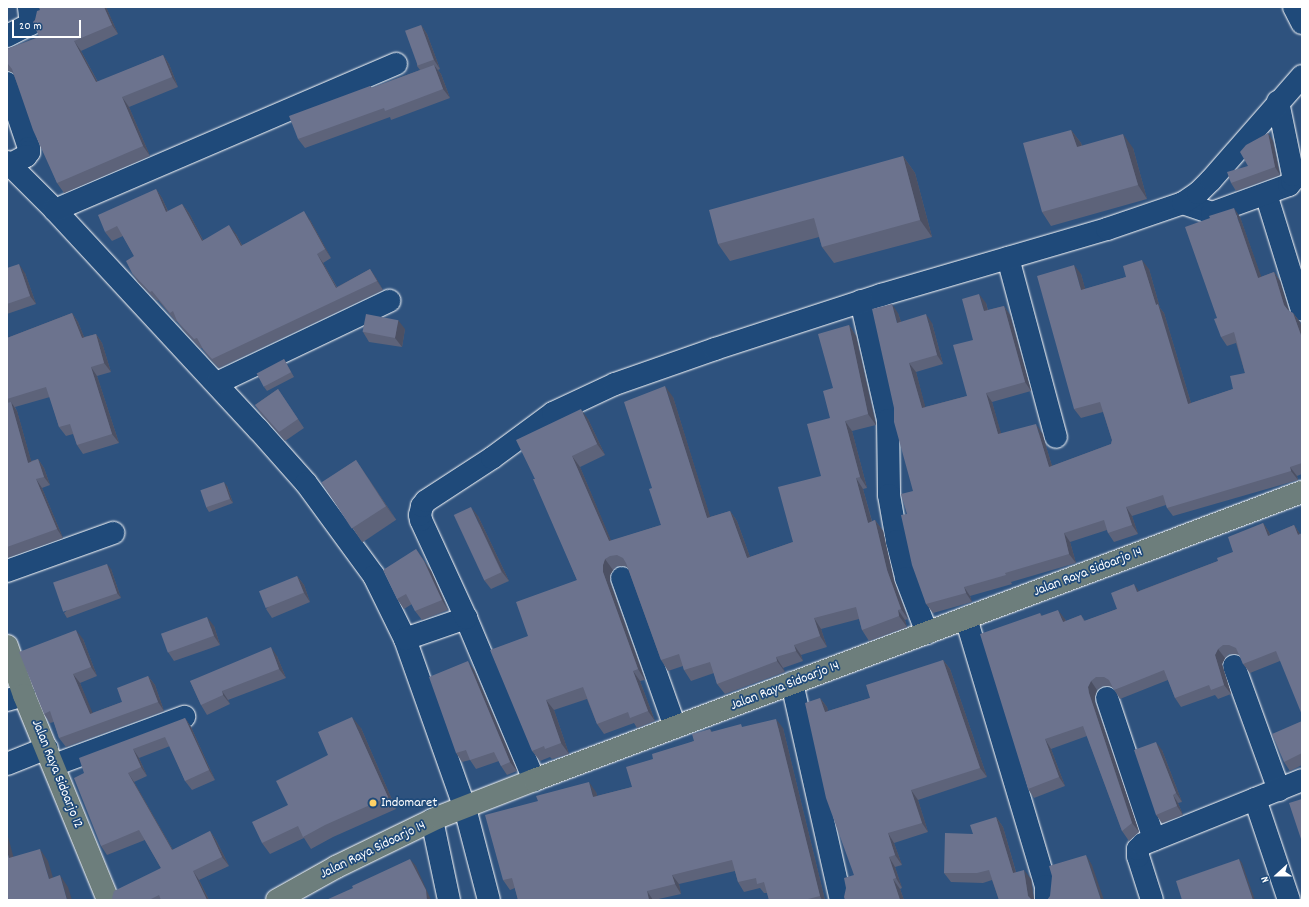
<!DOCTYPE html>
<style>
body{margin:0}
#map{position:relative;width:1309px;height:907px;overflow:hidden;background:#2e527e;font-family:Dekko,sans-serif}
div>[style]{position:absolute}
.roads{filter:drop-shadow(0 0 1px #fff) drop-shadow(0 0 1px #fff)}
.minor>*{height:22px;margin:-11px;padding:0 11px;transform-origin:11px;border-radius:11px;background:#1f4a7a}
.major>*{height:22px;margin:-11px;padding:0 11px;transform-origin:11px;border-radius:11px;background:#6d7e7c}
.wall>*{inset:0;background:#5d637a;transform-origin:0 0}
.shaded-wall>*{inset:0;background:#4c5063}
.building>*{inset:0;background:#6c738e;transform-origin:0 0}
.dots>*{width:11px;height:11px;translate:-50% -50%;box-sizing:border-box;border:2px solid #1f4a7a;border-radius:50%}
span{translate:-50% -50%;white-space:nowrap;text-align:center;line-height:1.15;-webkit-text-stroke:3.5px #1f4a7a;paint-order:stroke}
.street-label{font-size:14px;color:#fff}
.poi-label{font-size:14px;color:#fff}
.left{translate:0 -50%;text-align:left}
.frame{position:absolute;inset:0;border:8px solid #fff;pointer-events:none}
.north{position:absolute;left:1257px;top:855px;width:40px;height:40px;-webkit-text-stroke:3px #1f4a7a;paint-order:stroke;rotate:249deg;font-size:11px;font-weight:700;line-height:16px;text-align:center;color:#fff}
.north::after{content:'';display:block;margin:auto;width:14px;height:18px;background:#fff;clip-path:polygon(50% 0,100% 100%,50% 72%,0 100%)}
.scale{position:absolute;left:12px;top:20px;width:69px;height:18px;box-sizing:border-box;border:2px solid #fff;border-top:0;padding-left:5px;font-size:12px;line-height:14px;white-space:nowrap;color:#fff;-webkit-text-stroke:3px #1f4a7a;paint-order:stroke}
</style>
<div id="map">
<div class="roads">
<div class="minor">
<i style="left:1294px;top:7px;width:18px;rotate:63deg"></i>
<i style="left:7px;top:36px;width:27px;rotate:-27deg"></i>
<i style="left:31px;top:24px;width:17px;rotate:-97deg"></i>
<i style="left:7px;top:83px;width:69px;rotate:71.3deg"></i>
<i style="left:29px;top:148px;width:4px;rotate:90deg"></i>
<i style="left:29px;top:152px;width:5px;rotate:127deg"></i>
<i style="left:26px;top:156px;width:19px;rotate:152deg"></i>
<i style="left:7px;top:162px;width:68px;rotate:45deg"></i>
<i style="left:55px;top:210px;width:299px;rotate:47.2deg"></i>
<i style="left:258px;top:429px;width:72px;rotate:48.4deg"></i>
<i style="left:306px;top:483px;width:115px;rotate:53.8deg"></i>
<i style="left:374px;top:576px;width:70px;rotate:63.8deg"></i>
<i style="left:405px;top:639px;width:179px;rotate:70.5deg"></i>
<i style="left:465px;top:808px;width:95px;rotate:75.4deg"></i>
<i style="left:1266px;top:194px;width:121px;rotate:72.8deg"></i>
<i style="left:1183px;top:203px;width:31px;rotate:19deg"></i>
<i style="left:1212px;top:213px;width:82px;rotate:-20deg"></i>
<i style="left:1289px;top:185px;width:5px;rotate:-53deg"></i>
<i style="left:1292px;top:181px;width:6px;rotate:-81deg"></i>
<i style="left:1293px;top:175px;width:75px;rotate:-101.6deg"></i>
<i style="left:55px;top:210px;width:371px;rotate:-23.2deg"></i>
<i style="left:1008px;top:258px;width:185px;rotate:75deg"></i>
<i style="left:861px;top:301px;width:122px;rotate:77.2deg"></i>
<i style="left:888px;top:420px;width:75px;rotate:89.2deg"></i>
<i style="left:889px;top:495px;width:47px;rotate:80.1deg"></i>
<i style="left:897px;top:541px;width:38px;rotate:76deg"></i>
<i style="left:906px;top:578px;width:59px;rotate:69.1deg"></i>
<i style="left:217px;top:383px;width:191px;rotate:-25.5deg"></i>
<i style="left:7px;top:571px;width:113px;rotate:-19.7deg"></i>
<i style="left:622px;top:578px;width:158px;rotate:70.4deg"></i>
<i style="left:466px;top:618px;width:176px;rotate:67.2deg"></i>
<i style="left:966px;top:618px;width:280px;rotate:73.4deg"></i>
<i style="left:1046px;top:886px;width:14px;rotate:90deg"></i>
<i style="left:405px;top:639px;width:65px;rotate:-19deg"></i>
<i style="left:466px;top:618px;width:108px;rotate:-114.7deg"></i>
<i style="left:421px;top:520px;width:5px;rotate:-101deg"></i>
<i style="left:420px;top:515px;width:9px;rotate:-77deg"></i>
<i style="left:422px;top:506px;width:6px;rotate:-51deg"></i>
<i style="left:426px;top:501px;width:79px;rotate:-33.1deg"></i>
<i style="left:492px;top:458px;width:76px;rotate:-36.4deg"></i>
<i style="left:553px;top:413px;width:68px;rotate:-25.1deg"></i>
<i style="left:615px;top:384px;width:106px;rotate:-19.3deg"></i>
<i style="left:715px;top:349px;width:175px;rotate:-18deg"></i>
<i style="left:881px;top:295px;width:235px;rotate:-16.3deg"></i>
<i style="left:1107px;top:229px;width:80px;rotate:-18.9deg"></i>
<i style="left:1183px;top:203px;width:18px;rotate:-34deg"></i>
<i style="left:1198px;top:193px;width:18px;rotate:-45deg"></i>
<i style="left:1211px;top:180px;width:138px;rotate:-48.8deg"></i>
<i style="left:1234px;top:666px;width:132px;rotate:70.1deg"></i>
<i style="left:792px;top:683px;width:222px;rotate:77.3deg"></i>
<i style="left:1107px;top:698px;width:149px;rotate:71.6deg"></i>
<i style="left:7px;top:700px;width:18px;rotate:-16deg"></i>
<i style="left:7px;top:764px;width:43px;rotate:-21.8deg"></i>
<i style="left:54px;top:765px;width:139px;rotate:-20.3deg"></i>
<i style="left:1255px;top:799px;width:107px;rotate:71.4deg"></i>
<i style="left:432px;top:820px;width:82px;rotate:78deg"></i>
<i style="left:1152px;top:900px;width:46px;rotate:-107.7deg"></i>
<i style="left:1138px;top:856px;width:7px;rotate:-90deg"></i>
<i style="left:1138px;top:849px;width:7px;rotate:-45deg"></i>
<i style="left:1143px;top:844px;width:171px;rotate:-21.9deg"></i>
</div>
<div class="major">
<i style="left:7px;top:646px;width:52px;rotate:70.9deg"></i>
<i style="left:24px;top:695px;width:222px;rotate:67.7deg"></i>
<i style="left:277px;top:900px;width:68px;rotate:-29.2deg"></i>
<i style="left:336px;top:867px;width:114px;rotate:-25.9deg"></i>
<i style="left:439px;top:817px;width:102px;rotate:-21.3deg"></i>
<i style="left:534px;top:780px;width:820px;rotate:-20.56deg"></i>
</div>
</div>
<div class="wall">
<i style="clip-path:polygon(39px 7px,106px 7px,118px 34px,81px 51px,98px 82px,163px 55px,169px 64px,178px 87px,129px 107px,150px 156px,64px 193px,57px 183px,13px 73px,7px 70px,7px 49px,39px 37px,35px 20px,40px 10px)"></i>
<i style="clip-path:polygon(421px 25px,427px 34px,440px 69px,438px 70px,441px 74px,450px 98px,391px 120px,390px 117px,305px 148px,298px 139px,370px 86px,372px 88px,420px 70px,417px 66px)"></i>
<i style="clip-path:polygon(1071px 130px,1081px 143px,1082px 146px,1133px 148px,1147px 199px,1051px 226px,1042px 212px)"></i>
<i style="clip-path:polygon(1268px 133px,1273px 141px,1280px 175px,1236px 191px,1231px 183px,1248px 166px)"></i>
<i style="clip-path:polygon(903px 156px,915px 173px,932px 237px,834px 263px,822px 247px,819px 237px,730px 261px,718px 244px)"></i>
<i style="clip-path:polygon(156px 189px,162px 198px,168px 211px,182px 204px,189px 213px,203px 240px,236px 234px,242px 245px,310px 220px,331px 258px,323px 263px,337px 287px,370px 269px,376px 278px,383px 290px,219px 368px,209px 358px,202px 348px,200px 348px,183px 330px,177px 321px,176px 322px,158px 300px,157px 301px,138px 282px,132px 273px,134px 256px,123px 236px,112px 241px,105px 232px)"></i>
<i style="clip-path:polygon(1240px 217px,1261px 277px,1274px 272px,1280px 281px,1289px 311px,1293px 313px,1300px 322px,1302px 329px,1302px 474px,1297px 476px,1298px 480px,1173px 516px,1167px 508px,1166px 505px,1132px 516px,1138px 534px,1114px 542px,1108px 533px,1107px 530px,1070px 542px,1076px 563px,1011px 582px,1012px 584px,970px 596px,972px 602px,933px 613px,926px 604px,907px 514px,913px 491px,898px 313px,901px 322px,932px 323px,943px 364px,916px 372px,925px 407px,967px 396px,973px 340px,986px 303px,988px 310px,1004px 306px,1010px 315px,1031px 391px,992px 402px,1001px 434px,1042px 433px,1052px 466px,1111px 444px,1112px 440px,1103px 412px,1081px 418px,1074px 409px,1081px 274px,1085px 289px,1126px 277px,1149px 269px,1160px 308px,1164px 313px,1191px 403px,1233px 389px,1245px 373px,1236px 343px,1227px 346px,1221px 337px,1217px 318px)"></i>
<i style="clip-path:polygon(7px 268px,25px 273px,36px 304px,7px 314px)"></i>
<i style="clip-path:polygon(72px 313px,78px 322px,84px 337px,96px 334px,102px 343px,111px 372px,97px 376px,119px 443px,83px 454px,77px 445px,73px 434px,66px 436px,59px 427px,50px 397px,15px 407px,17px 411px,31px 461px,38px 459px,44px 468px,50px 485px,42px 488px,63px 538px,7px 558px,7px 338px)"></i>
<i style="clip-path:polygon(849px 325px,856px 336px,876px 425px,852px 431px,867px 488px,863px 489px,872px 521px,875px 520px,883px 531px,894px 581px,908px 619px,905px 620px,907px 627px,869px 641px,862px 630px,859px 619px,821px 629px,827px 647px,801px 655px,803px 661px,783px 668px,785px 672px,725px 694px,717px 684px,714px 673px,691px 681px,684px 670px,683px 666px,668px 671px,661px 660px,628px 568px,625px 566px,617px 566px,613px 570px,610px 575px,610px 582px,645px 680px,640px 681px,655px 721px,637px 728px,634px 723px,604px 734px,597px 724px,587px 699px,554px 710px,569px 754px,552px 759px,550px 757px,540px 761px,532px 751px,528px 636px,577px 580px,535px 479px,588px 419px,605px 455px,580px 467px,611px 541px,661px 525px,652px 488px,673px 397px,710px 517px,730px 511px,737px 521px,750px 557px,793px 542px,821px 476px,830px 418px,833px 388px)"></i>
<i style="clip-path:polygon(405px 329px,402px 347px,369px 342px,363px 332px)"></i>
<i style="clip-path:polygon(284px 359px,294px 377px,267px 391px,264px 387px)"></i>
<i style="clip-path:polygon(278px 389px,304px 428px,285px 441px,261px 414px,255px 405px)"></i>
<i style="left:356px;top:460px;width:72px;height:41px;rotate:56deg"></i>
<i style="clip-path:polygon(227px 486px,233px 503px,209px 512px,206px 507px)"></i>
<i style="clip-path:polygon(478px 516px,509px 581px,491px 589px,484px 580px)"></i>
<i style="clip-path:polygon(1263px 523px,1269px 532px,1270px 535px,1294px 525px,1300px 534px,1280px 661px,1250px 673px,1243px 664px,1240px 655px,1236px 654px,1229px 654px,1225px 658px,1222px 664px,1231px 694px,1218px 699px,1215px 695px,1181px 707px,1175px 698px,1168px 680px,1120px 699px,1113px 688px,1110px 686px,1103px 686px,1097px 690px,1095px 696px,1095px 702px,1139px 832px,1129px 841px,1122px 831px,1087px 736px,1051px 749px,1065px 786px,1034px 798px,1028px 789px,1040px 613px,1042px 616px,1065px 619px,1066px 621px,1081px 615px,1085px 621px,1117px 609px,1139px 591px,1218px 561px,1233px 552px)"></i>
<i style="clip-path:polygon(416px 549px,431px 571px,448px 610px,422px 620px,415px 611px,412px 604px,404px 609px,397px 599px)"></i>
<i style="clip-path:polygon(111px 569px,121px 598px,67px 618px,64px 613px)"></i>
<i style="clip-path:polygon(297px 576px,304px 585px,310px 602px,272px 618px,266px 609px)"></i>
<i style="clip-path:polygon(214px 626px,220px 645px,174px 661px,168px 652px)"></i>
<i style="clip-path:polygon(83px 639px,97px 676px,80px 683px,92px 713px,122px 702px,148px 676px,155px 685px,164px 711px,66px 747px,59px 738px,54px 722px,50px 723px,44px 714px)"></i>
<i style="clip-path:polygon(277px 656px,286px 678px,228px 700px,230px 704px,207px 715px,201px 705px,190px 681px)"></i>
<i style="clip-path:polygon(943px 660px,950px 669px,987px 777px,918px 800px,928px 832px,894px 843px,902px 865px,895px 867px,902px 888px,900px 889px,904px 900px,845px 900px,854px 875px,820px 698px,827px 707px,828px 711px,870px 698px)"></i>
<i style="clip-path:polygon(474px 670px,517px 771px,507px 775px,501px 766px,499px 761px,476px 769px,470px 760px,462px 762px,456px 753px)"></i>
<i style="clip-path:polygon(185px 718px,191px 727px,215px 780px,192px 790px,185px 781px,170px 746px,139px 758px,147px 776px,134px 782px,173px 850px,210px 831px,216px 840px,229px 866px,199px 880px,209px 900px,113px 900px,161px 868px,145px 840px,107px 855px,101px 846px,84px 773px)"></i>
<i style="clip-path:polygon(1302px 721px,1302px 765px,1290px 771px,1284px 762px)"></i>
<i style="clip-path:polygon(743px 727px,783px 728px,825px 900px,769px 900px,767px 893px,764px 893px,760px 888px,744px 892px,738px 882px,735px 871px,679px 884px,681px 894px,654px 900px,518px 900px,515px 888px,510px 890px,503px 880px,596px 792px,597px 796px,632px 787px,653px 759px,694px 741px,710px 729px,712px 732px)"></i>
<i style="clip-path:polygon(361px 728px,396px 809px,333px 837px,311px 849px,304px 838px,270px 854px,262px 843px,288px 805px,328px 755px)"></i>
<i style="clip-path:polygon(1162px 750px,1182px 802px,1178px 803px,1183px 815px,1162px 823px,1156px 815px)"></i>
<i style="clip-path:polygon(996px 817px,1003px 827px,1016px 872px,1031px 879px,1034px 900px,999px 900px,992px 880px,983px 883px,951px 882px,944px 873px,973px 834px)"></i>
</div>
<div class="shaded-wall">
<i style="clip-path:polygon(104px 7px,106px 7px,118px 34px,112px 25px)"></i>
<i style="clip-path:polygon(421px 25px,427px 34px,440px 69px,434px 60px)"></i>
<i style="clip-path:polygon(74px 41px,81px 51px,103px 92px,96px 82px)"></i>
<i style="clip-path:polygon(163px 55px,169px 64px,178px 87px,172px 77px)"></i>
<i style="clip-path:polygon(434px 65px,441px 74px,450px 98px,443px 89px)"></i>
<i style="clip-path:polygon(122px 97px,129px 107px,150px 156px,143px 146px)"></i>
<i style="clip-path:polygon(1071px 130px,1081px 143px,1086px 161px,1077px 147px)"></i>
<i style="clip-path:polygon(1268px 133px,1273px 141px,1280px 175px,1275px 167px)"></i>
<i style="clip-path:polygon(1123px 134px,1133px 148px,1147px 199px,1138px 185px)"></i>
<i style="clip-path:polygon(903px 156px,915px 173px,932px 237px,920px 220px)"></i>
<i style="clip-path:polygon(156px 189px,162px 198px,172px 221px,166px 212px)"></i>
<i style="clip-path:polygon(182px 204px,189px 213px,208px 250px,202px 241px)"></i>
<i style="clip-path:polygon(1234px 208px,1240px 217px,1265px 287px,1258px 278px)"></i>
<i style="clip-path:polygon(304px 211px,310px 220px,331px 258px,325px 249px)"></i>
<i style="clip-path:polygon(229px 225px,236px 234px,247px 255px,241px 246px)"></i>
<i style="clip-path:polygon(317px 254px,323px 263px,342px 297px,336px 288px)"></i>
<i style="clip-path:polygon(1142px 260px,1149px 269px,1160px 308px,1164px 313px,1194px 413px,1188px 404px,1156px 305px)"></i>
<i style="clip-path:polygon(19px 264px,25px 273px,36px 304px,30px 296px)"></i>
<i style="clip-path:polygon(1074px 265px,1081px 274px,1088px 299px,1081px 290px)"></i>
<i style="clip-path:polygon(370px 269px,376px 278px,383px 290px,377px 281px)"></i>
<i style="clip-path:polygon(1274px 272px,1280px 281px,1290px 314px,1284px 305px)"></i>
<i style="clip-path:polygon(979px 294px,986px 303px,990px 320px,984px 311px)"></i>
<i style="clip-path:polygon(892px 304px,898px 313px,904px 331px,897px 323px)"></i>
<i style="clip-path:polygon(1004px 306px,1010px 315px,1031px 391px,1025px 382px)"></i>
<i style="clip-path:polygon(72px 313px,78px 322px,88px 347px,82px 338px)"></i>
<i style="clip-path:polygon(1293px 313px,1300px 322px,1302px 329px,1302px 338px)"></i>
<i style="clip-path:polygon(926px 314px,932px 323px,943px 364px,937px 355px)"></i>
<i style="clip-path:polygon(398px 320px,405px 329px,402px 347px,395px 338px)"></i>
<i style="clip-path:polygon(849px 325px,856px 336px,876px 425px,868px 414px)"></i>
<i style="clip-path:polygon(96px 334px,102px 343px,111px 372px,104px 363px)"></i>
<i style="clip-path:polygon(909px 363px,916px 372px,928px 417px,922px 408px)"></i>
<i style="clip-path:polygon(91px 367px,97px 376px,119px 443px,112px 434px)"></i>
<i style="clip-path:polygon(665px 386px,673px 397px,714px 529px,707px 518px)"></i>
<i style="clip-path:polygon(986px 393px,992px 402px,1004px 443px,998px 434px)"></i>
<i style="clip-path:polygon(11px 402px,17px 411px,34px 471px,28px 463px)"></i>
<i style="clip-path:polygon(581px 409px,588px 419px,605px 455px,597px 444px)"></i>
<i style="clip-path:polygon(845px 421px,852px 431px,867px 488px,860px 477px)"></i>
<i style="clip-path:polygon(1036px 424px,1042px 433px,1055px 476px,1049px 467px)"></i>
<i style="clip-path:polygon(572px 456px,580px 467px,616px 552px,609px 541px)"></i>
<i style="clip-path:polygon(38px 459px,44px 468px,50px 485px,44px 477px)"></i>
<i style="clip-path:polygon(356px 460px,365px 474px,396px 520px,386px 506px)"></i>
<i style="clip-path:polygon(1290px 467px,1297px 476px,1298px 480px,1291px 471px)"></i>
<i style="clip-path:polygon(856px 478px,863px 489px,875px 533px,868px 523px)"></i>
<i style="clip-path:polygon(36px 479px,42px 488px,63px 538px,57px 529px)"></i>
<i style="clip-path:polygon(224px 482px,227px 486px,233px 503px,230px 499px)"></i>
<i style="clip-path:polygon(471px 507px,478px 516px,509px 581px,502px 572px)"></i>
<i style="clip-path:polygon(1126px 507px,1132px 516px,1138px 534px,1132px 525px)"></i>
<i style="clip-path:polygon(730px 511px,737px 521px,754px 568px,747px 558px)"></i>
<i style="clip-path:polygon(875px 520px,883px 531px,894px 581px,908px 619px,901px 609px,887px 570px)"></i>
<i style="clip-path:polygon(1263px 523px,1269px 532px,1274px 545px,1268px 536px)"></i>
<i style="clip-path:polygon(1294px 525px,1300px 534px,1298px 535px)"></i>
<i style="clip-path:polygon(1064px 533px,1070px 542px,1076px 563px,1069px 554px)"></i>
<i style="clip-path:polygon(416px 549px,431px 571px,448px 610px,442px 600px)"></i>
<i style="clip-path:polygon(605px 559px,613px 570px,610px 575px,610px 582px,645px 680px,638px 669px,603px 572px,603px 565px)"></i>
<i style="clip-path:polygon(107px 564px,111px 569px,121px 598px,117px 593px)"></i>
<i style="clip-path:polygon(297px 576px,304px 585px,310px 602px,304px 593px)"></i>
<i style="clip-path:polygon(1134px 584px,1141px 594px,1137px 592px)"></i>
<i style="clip-path:polygon(964px 587px,970px 596px,972px 602px,966px 593px)"></i>
<i style="clip-path:polygon(898px 610px,905px 620px,907px 627px,899px 616px)"></i>
<i style="clip-path:polygon(1058px 610px,1065px 619px,1069px 631px,1063px 622px)"></i>
<i style="clip-path:polygon(207px 617px,214px 626px,220px 645px,214px 636px)"></i>
<i style="clip-path:polygon(814px 618px,821px 629px,827px 647px,820px 636px)"></i>
<i style="clip-path:polygon(76px 630px,83px 639px,97px 676px,91px 667px)"></i>
<i style="clip-path:polygon(794px 645px,801px 655px,803px 661px,796px 651px)"></i>
<i style="clip-path:polygon(271px 647px,277px 656px,286px 678px,279px 669px)"></i>
<i style="clip-path:polygon(1218px 649px,1225px 658px,1222px 664px,1231px 694px,1224px 685px,1215px 655px)"></i>
<i style="clip-path:polygon(776px 657px,783px 668px,785px 672px,777px 661px)"></i>
<i style="clip-path:polygon(943px 660px,950px 669px,987px 777px,980px 768px)"></i>
<i style="clip-path:polygon(468px 661px,474px 670px,517px 771px,510px 762px)"></i>
<i style="clip-path:polygon(633px 671px,640px 681px,655px 721px,648px 711px)"></i>
<i style="clip-path:polygon(73px 674px,80px 683px,97px 723px,90px 714px)"></i>
<i style="clip-path:polygon(148px 676px,155px 685px,164px 711px,158px 702px)"></i>
<i style="clip-path:polygon(1091px 681px,1097px 690px,1095px 696px,1095px 702px,1139px 832px,1132px 823px,1089px 693px,1088px 687px)"></i>
<i style="clip-path:polygon(222px 691px,228px 700px,230px 704px,223px 695px)"></i>
<i style="clip-path:polygon(820px 698px,827px 707px,831px 721px,825px 712px)"></i>
<i style="clip-path:polygon(546px 700px,554px 710px,569px 754px,561px 743px)"></i>
<i style="clip-path:polygon(352px 717px,361px 728px,396px 809px,388px 797px)"></i>
<i style="clip-path:polygon(185px 718px,191px 727px,215px 780px,209px 770px)"></i>
<i style="clip-path:polygon(776px 719px,783px 728px,825px 900px,822px 900px,820px 896px)"></i>
<i style="clip-path:polygon(1045px 739px,1051px 749px,1065px 786px,1059px 777px)"></i>
<i style="clip-path:polygon(1156px 742px,1162px 750px,1182px 802px,1176px 793px)"></i>
<i style="clip-path:polygon(133px 749px,139px 758px,147px 776px,141px 767px)"></i>
<i style="clip-path:polygon(128px 773px,134px 782px,178px 859px,172px 850px)"></i>
<i style="clip-path:polygon(589px 782px,596px 792px,600px 806px,593px 797px)"></i>
<i style="clip-path:polygon(911px 790px,918px 800px,928px 832px,922px 823px)"></i>
<i style="clip-path:polygon(1173px 795px,1178px 803px,1183px 815px,1177px 806px)"></i>
<i style="clip-path:polygon(996px 817px,1003px 827px,1019px 883px,1013px 873px)"></i>
<i style="clip-path:polygon(210px 831px,216px 840px,229px 866px,222px 857px)"></i>
<i style="clip-path:polygon(7px 833px,17px 870px,9px 858px,7px 851px)"></i>
<i style="clip-path:polygon(888px 833px,894px 843px,902px 865px,895px 855px)"></i>
<i style="clip-path:polygon(40px 849px,48px 861px,57px 891px,49px 879px)"></i>
<i style="clip-path:polygon(1086px 855px,1092px 865px,1104px 900px,1101px 900px)"></i>
<i style="clip-path:polygon(889px 857px,895px 867px,902px 888px,896px 878px)"></i>
<i style="clip-path:polygon(410px 859px,416px 866px,431px 900px,427px 900px)"></i>
<i style="clip-path:polygon(1239px 859px,1242px 863px,1255px 900px,1253px 900px)"></i>
<i style="clip-path:polygon(1024px 870px,1031px 879px,1034px 900px,1031px 900px,1028px 896px)"></i>
<i style="clip-path:polygon(193px 871px,199px 880px,209px 900px,207px 900px)"></i>
<i style="clip-path:polygon(60px 875px,68px 887px,72px 900px,67px 900px)"></i>
<i style="clip-path:polygon(672px 875px,679px 884px,681px 894px,675px 884px)"></i>
<i style="clip-path:polygon(893px 879px,900px 889px,904px 900px,900px 900px)"></i>
<i style="clip-path:polygon(647px 891px,653px 900px,649px 900px)"></i>
</div>
<div class="building">
<i style="clip-path:polygon(39px 7px,104px 7px,112px 25px,74px 41px,96px 82px,163px 55px,172px 77px,122px 97px,143px 146px,57px 183px,33px 130px,12px 69px,8px 64px,7px 63px,7px 49px,39px 37px,33px 22px,35px 20px,37px 11px,40px 10px)"></i>
<i style="left:421px;top:25px;width:37px;height:17px;rotate:70deg"></i>
<i style="clip-path:polygon(434px 65px,443px 89px,385px 111px,384px 108px,298px 139px,289px 116px,370px 86px,371px 88px)"></i>
<i style="clip-path:polygon(1071px 130px,1077px 147px,1123px 134px,1138px 185px,1042px 212px,1023px 143px)"></i>
<i style="clip-path:polygon(1268px 133px,1275px 167px,1231px 183px,1227px 172px,1248px 166px,1240px 152px,1246px 145px)"></i>
<i style="clip-path:polygon(903px 156px,920px 220px,822px 247px,814px 218px,718px 244px,709px 210px)"></i>
<i style="clip-path:polygon(156px 189px,166px 212px,182px 204px,202px 241px,229px 225px,241px 246px,304px 211px,325px 249px,317px 254px,336px 288px,370px 269px,377px 281px,212px 359px,203px 349px,197px 338px,194px 339px,177px 321px,173px 311px,170px 313px,152px 291px,150px 292px,132px 273px,126px 261px,134px 256px,117px 226px,105px 232px,98px 215px)"></i>
<i style="clip-path:polygon(1234px 208px,1258px 278px,1274px 272px,1284px 305px,1288px 310px,1293px 313px,1302px 338px,1302px 463px,1290px 467px,1291px 471px,1167px 508px,1163px 495px,1126px 507px,1132px 525px,1108px 533px,1104px 520px,1064px 533px,1069px 554px,1005px 573px,1006px 575px,964px 587px,966px 593px,926px 604px,912px 565px,901px 515px,907px 514px,901px 494px,913px 491px,894px 422px,894px 408px,872px 309px,892px 304px,897px 323px,926px 314px,937px 355px,909px 363px,922px 408px,967px 396px,953px 345px,973px 340px,962px 299px,979px 294px,984px 311px,1004px 306px,1025px 382px,986px 393px,998px 434px,1036px 424px,1049px 467px,1111px 444px,1112px 440px,1100px 402px,1074px 409px,1037px 276px,1074px 265px,1081px 290px,1126px 277px,1123px 266px,1142px 260px,1156px 305px,1158px 304px,1188px 404px,1233px 389px,1230px 376px,1245px 373px,1234px 332px,1221px 337px,1214px 319px,1217px 318px,1185px 227px,1210px 218px,1209px 216px)"></i>
<i style="clip-path:polygon(19px 264px,30px 296px,7px 304px,7px 268px)"></i>
<i style="clip-path:polygon(72px 313px,82px 338px,96px 334px,104px 363px,91px 367px,112px 434px,77px 445px,70px 424px,59px 427px,46px 387px,7px 399px,7px 338px)"></i>
<i style="left:366px;top:314px;width:33px;height:18px;rotate:11deg"></i>
<i style="clip-path:polygon(849px 325px,868px 414px,845px 421px,860px 477px,856px 478px,868px 523px,875px 520px,887px 570px,901px 609px,898px 610px,899px 616px,862px 630px,856px 607px,814px 618px,820px 636px,794px 645px,796px 651px,776px 657px,777px 661px,717px 684px,710px 662px,684px 670px,679px 654px,661px 660px,626px 563px,623px 558px,617px 555px,610px 556px,605px 559px,603px 565px,603px 572px,638px 669px,633px 671px,648px 711px,630px 718px,628px 712px,597px 724px,583px 687px,546px 700px,561px 743px,545px 749px,544px 746px,532px 751px,490px 650px,528px 636px,516px 602px,577px 580px,533px 479px,535px 479px,516px 440px,581px 409px,597px 444px,572px 456px,609px 541px,661px 525px,649px 489px,652px 488px,624px 402px,665px 386px,707px 518px,730px 511px,747px 558px,793px 542px,778px 487px,821px 476px,807px 424px,830px 418px,823px 391px,833px 388px,818px 334px)"></i>
<i style="left:284px;top:359px;width:15px;height:31px;rotate:62deg"></i>
<i style="clip-path:polygon(278px 389px,298px 419px,279px 432px,255px 405px)"></i>
<i style="clip-path:polygon(11px 402px,28px 463px,38px 459px,44px 477px,36px 479px,57px 529px,7px 547px,7px 403px)"></i>
<i style="left:356px;top:460px;width:55px;height:41px;rotate:57deg"></i>
<i style="left:224px;top:482px;width:18px;height:25px;rotate:71deg"></i>
<i style="left:471px;top:507px;width:72px;height:19px;rotate:65deg"></i>
<i style="clip-path:polygon(1263px 523px,1268px 536px,1294px 525px,1298px 535px,1302px 533px,1302px 715px,1276px 651px,1243px 664px,1236px 648px,1229px 645px,1223px 645px,1218px 649px,1215px 655px,1224px 685px,1211px 690px,1209px 685px,1175px 698px,1164px 670px,1114px 690px,1109px 680px,1104px 677px,1096px 677px,1091px 681px,1088px 687px,1089px 693px,1132px 823px,1122px 831px,1083px 726px,1045px 739px,1059px 777px,1028px 789px,980px 634px,1040px 613px,1041px 616px,1058px 610px,1063px 622px,1081px 615px,1084px 621px,1117px 609px,1111px 593px,1134px 584px,1137px 592px,1218px 561px,1217px 558px,1233px 552px,1228px 537px)"></i>
<i style="clip-path:polygon(416px 549px,424px 561px,442px 600px,415px 611px,406px 594px,397px 599px,383px 570px)"></i>
<i style="left:107px;top:564px;width:31px;height:57px;rotate:71deg"></i>
<i style="left:297px;top:576px;width:18px;height:41px;rotate:68deg"></i>
<i style="left:207px;top:617px;width:20px;height:49px;rotate:70deg"></i>
<i style="clip-path:polygon(76px 630px,91px 667px,73px 674px,90px 714px,122px 702px,117px 688px,148px 676px,158px 702px,59px 738px,50px 711px,44px 714px,19px 652px)"></i>
<i style="clip-path:polygon(271px 647px,279px 669px,222px 691px,223px 695px,201px 705px,190px 681px)"></i>
<i style="clip-path:polygon(943px 660px,980px 768px,911px 790px,922px 823px,888px 833px,895px 855px,889px 857px,896px 878px,893px 879px,900px 900px,845px 900px,844px 897px,846px 888px,844px 878px,854px 875px,826px 798px,805px 703px,820px 698px,825px 712px,870px 698px,866px 685px)"></i>
<i style="clip-path:polygon(468px 661px,510px 762px,501px 766px,494px 752px,470px 760px,466px 750px,456px 753px,429px 677px)"></i>
<i style="clip-path:polygon(352px 717px,388px 797px,325px 825px,303px 837px,298px 826px,262px 843px,252px 822px,288px 805px,276px 781px,328px 755px,318px 732px)"></i>
<i style="clip-path:polygon(185px 718px,209px 770px,185px 781px,165px 737px,133px 749px,141px 767px,128px 773px,172px 850px,210px 831px,222px 857px,193px 871px,207px 900px,161px 900px,159px 895px,149px 900px,113px 900px,112px 898px,114px 891px,161px 868px,139px 830px,101px 846px,74px 778px,84px 773px,79px 758px)"></i>
<i style="clip-path:polygon(776px 719px,820px 896px,804px 900px,769px 900px,764px 882px,757px 884px,756px 878px,738px 882px,732px 860px,672px 875px,675px 884px,647px 891px,649px 900px,518px 900px,512px 878px,503px 880px,485px 815px,538px 801px,536px 796px,589px 782px,593px 797px,632px 787px,626px 767px,653px 759px,652px 754px,694px 741px,692px 734px,710px 729px,711px 732px,741px 724px,742px 727px)"></i>
<i style="clip-path:polygon(1302px 721px,1302px 753px,1284px 762px,1272px 734px)"></i>
<i style="clip-path:polygon(1156px 742px,1176px 793px,1173px 795px,1177px 806px,1156px 815px,1134px 750px)"></i>
<i style="clip-path:polygon(1302px 799px,1302px 842px,1289px 803px)"></i>
<i style="clip-path:polygon(996px 817px,1013px 873px,1024px 870px,1028px 896px,1032px 900px,999px 900px,989px 870px,977px 873px,944px 873px,945px 833px,973px 834px,970px 825px)"></i>
<i style="clip-path:polygon(40px 849px,49px 879px,60px 875px,67px 900px,7px 900px,7px 851px,9px 858px)"></i>
<i style="clip-path:polygon(1086px 855px,1101px 900px,1047px 900px,1050px 896px,1052px 876px,1049px 866px)"></i>
<i style="clip-path:polygon(410px 859px,426px 890px,427px 900px,326px 900px,353px 888px,352px 886px)"></i>
<i style="clip-path:polygon(1239px 859px,1253px 900px,1182px 900px,1176px 881px)"></i>
</div>
<div class="dots">
<i style="left:373px;top:803px;background:#ffd166"></i>
</div>
<div class="street-label">
<span style="left:1088px;top:572px;rotate:-21deg">Jalan Raya Sidoarjo 14</span>
<span style="left:785px;top:686px;rotate:-21deg">Jalan Raya Sidoarjo 14</span>
<span style="left:57px;top:774px;rotate:68deg">Jalan Raya Sidoarjo 12</span>
<span style="left:373px;top:850px;rotate:-26deg">Jalan Raya Sidoarjo 14</span>
</div>
<div class="poi-label">
<span class="left" style="left:381px;top:803px">Indomaret</span>
</div>
<div class="frame"></div>
<div class="north">N</div>
<div class="scale">20 m</div>
</div>
